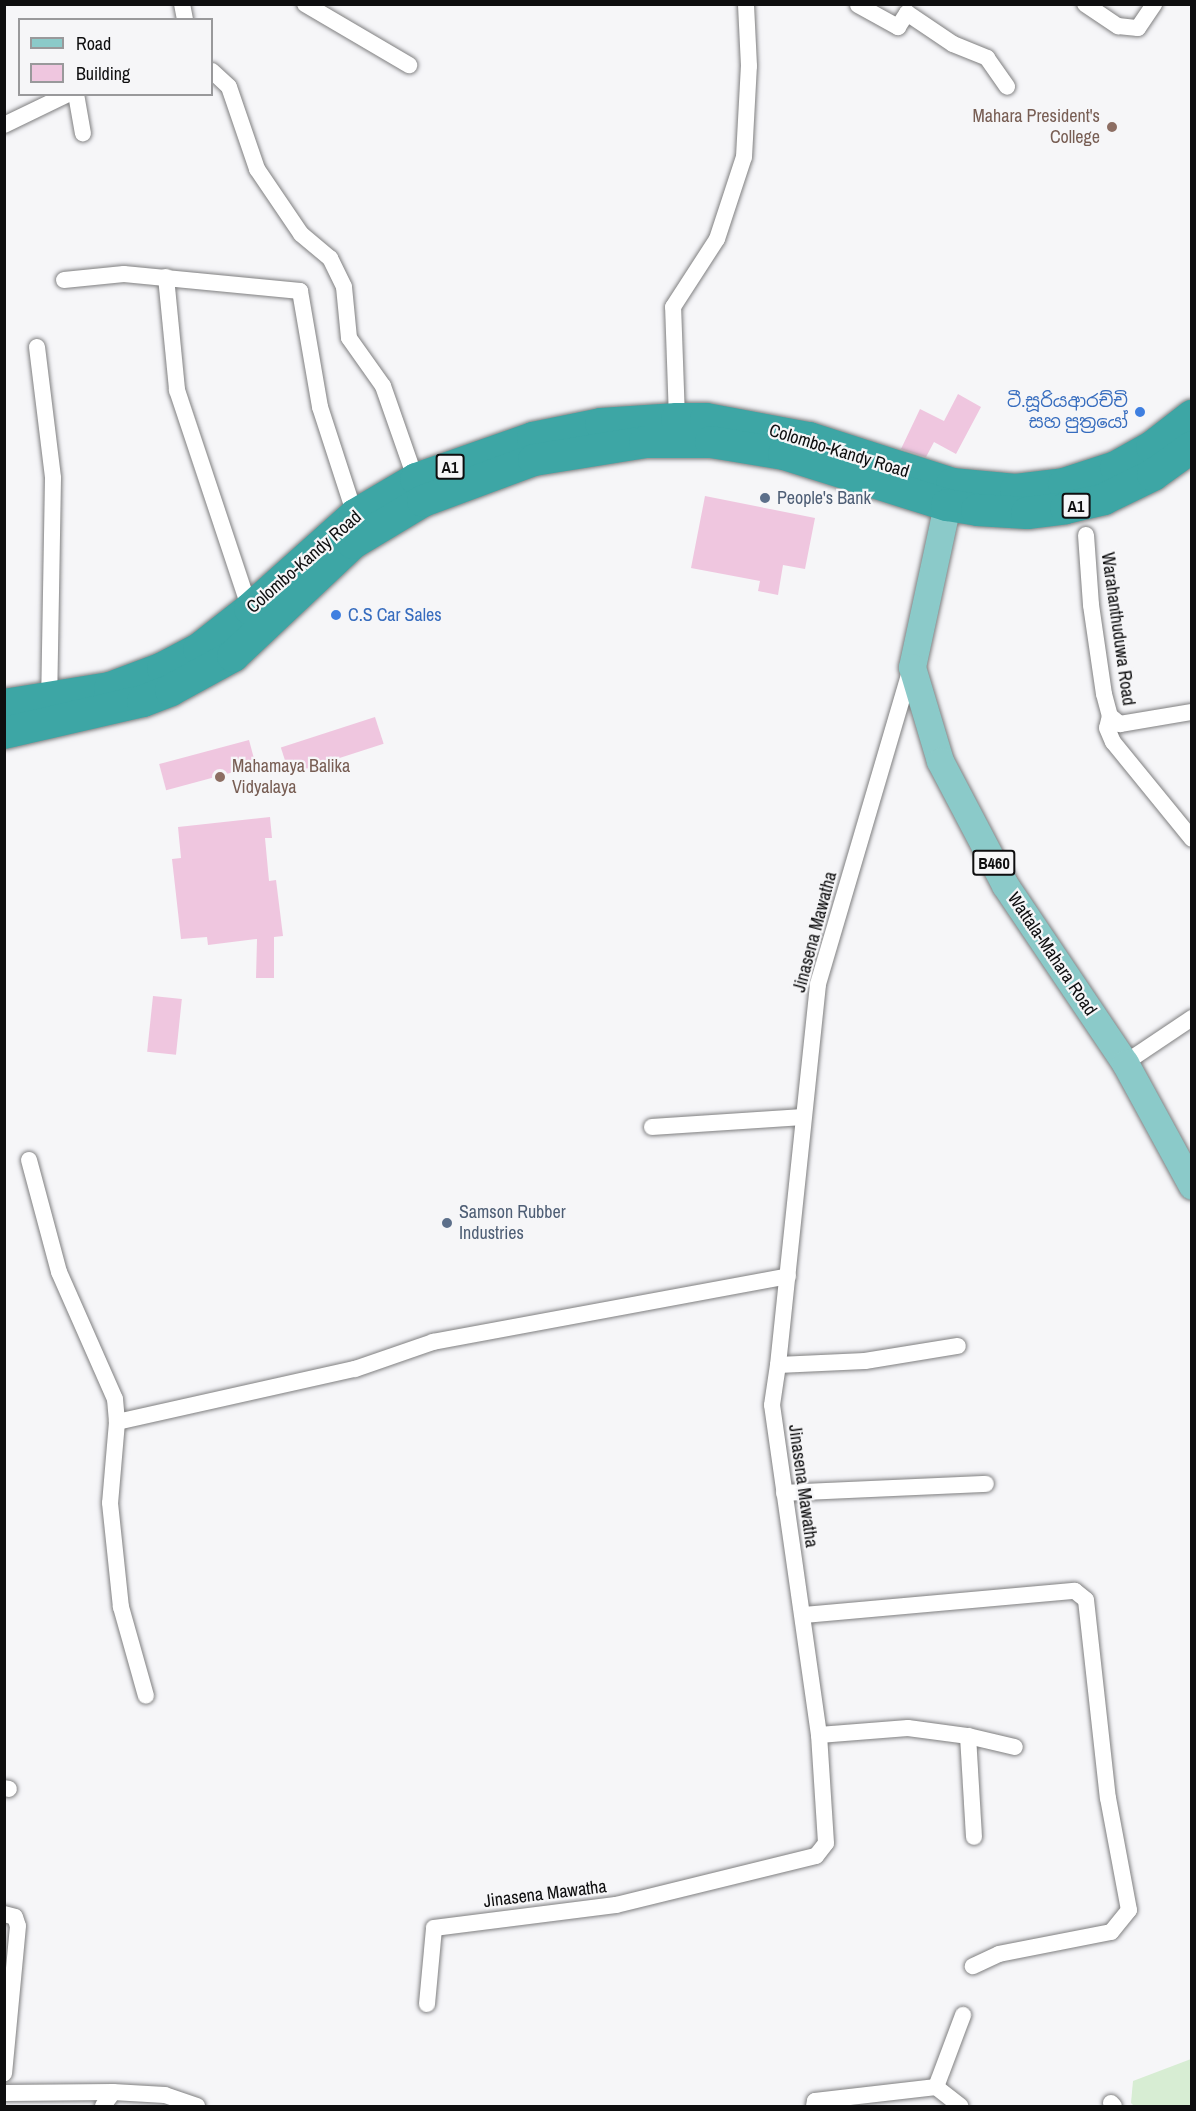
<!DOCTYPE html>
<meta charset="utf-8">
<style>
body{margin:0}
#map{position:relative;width:1196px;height:2111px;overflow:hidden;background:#f6f6f8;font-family:"Archivo Narrow","Noto Sans Sinhala",sans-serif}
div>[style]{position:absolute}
.green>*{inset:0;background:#d7edd3}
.building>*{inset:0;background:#efc6df;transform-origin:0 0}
.roads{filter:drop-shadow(0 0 2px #7f7f80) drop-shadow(0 0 2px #7f7f80)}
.street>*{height:16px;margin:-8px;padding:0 8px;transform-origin:8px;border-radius:8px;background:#fff}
.primary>*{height:27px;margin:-13.5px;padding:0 13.5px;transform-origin:13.5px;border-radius:13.5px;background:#8bcac9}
.highway>*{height:32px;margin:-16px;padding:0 16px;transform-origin:16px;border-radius:16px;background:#3da6a5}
.dots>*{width:16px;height:16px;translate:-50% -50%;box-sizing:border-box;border:3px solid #f6f6f8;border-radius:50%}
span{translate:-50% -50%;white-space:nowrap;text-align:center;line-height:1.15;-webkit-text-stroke:4.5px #f6f6f8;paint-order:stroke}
.shield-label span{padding:2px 4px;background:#f6f6f8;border:2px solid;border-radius:4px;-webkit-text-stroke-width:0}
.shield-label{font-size:16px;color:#0e0e0f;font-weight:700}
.education-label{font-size:18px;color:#785e54}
.right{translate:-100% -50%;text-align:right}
.left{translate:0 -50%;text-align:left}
.shop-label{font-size:18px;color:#366cbe}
.street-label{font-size:18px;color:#0e0e0f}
.service-label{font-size:18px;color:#4e5e75}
.frame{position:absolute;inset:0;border:6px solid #0e0e0f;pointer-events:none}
.legend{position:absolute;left:18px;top:18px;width:195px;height:78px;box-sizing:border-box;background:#f6f6f8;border:2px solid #99999b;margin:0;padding:8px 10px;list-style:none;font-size:18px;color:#0e0e0f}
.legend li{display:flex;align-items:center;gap:12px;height:30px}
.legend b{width:30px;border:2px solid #99999b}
</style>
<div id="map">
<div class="green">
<i style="clip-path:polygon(1191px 2059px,1191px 2106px,1134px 2106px,1131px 2103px,1133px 2081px)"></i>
</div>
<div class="building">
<i style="clip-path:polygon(958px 394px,981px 407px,956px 454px,934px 442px,926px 457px,901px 449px,920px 409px,944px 421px)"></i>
<i style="clip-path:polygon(705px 496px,815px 518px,805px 569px,783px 565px,778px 595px,758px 591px,760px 581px,691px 568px)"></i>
<i style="left:375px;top:717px;width:28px;height:99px;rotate:72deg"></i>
<i style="left:249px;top:740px;width:27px;height:93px;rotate:75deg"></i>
<i style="clip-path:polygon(270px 817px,272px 838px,265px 838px,269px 881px,276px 880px,283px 936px,274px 937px,274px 978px,256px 978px,257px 939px,208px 945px,207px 937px,181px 939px,172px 859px,181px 858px,178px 827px)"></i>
<i style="left:153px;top:996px;width:29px;height:56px;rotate:6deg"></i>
</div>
<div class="roads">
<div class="street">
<i style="left:182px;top:4px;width:16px;rotate:79deg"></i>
<i style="left:305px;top:4px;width:121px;rotate:30.4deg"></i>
<i style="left:1085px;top:4px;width:40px;rotate:34deg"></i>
<i style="left:1118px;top:26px;width:20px;rotate:6deg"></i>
<i style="left:1138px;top:28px;width:29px;rotate:-56deg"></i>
<i style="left:858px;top:5px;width:46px;rotate:28.8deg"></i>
<i style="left:898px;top:27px;width:17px;rotate:-57deg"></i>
<i style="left:907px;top:13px;width:55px;rotate:34deg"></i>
<i style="left:953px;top:44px;width:37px;rotate:22deg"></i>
<i style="left:987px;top:58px;width:35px;rotate:55deg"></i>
<i style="left:212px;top:71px;width:23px;rotate:43deg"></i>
<i style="left:229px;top:87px;width:87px;rotate:71.1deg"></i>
<i style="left:257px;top:169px;width:78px;rotate:55.9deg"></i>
<i style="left:301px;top:234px;width:38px;rotate:40deg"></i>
<i style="left:330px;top:258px;width:32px;rotate:64deg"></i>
<i style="left:344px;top:287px;width:51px;rotate:84.4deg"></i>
<i style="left:349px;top:338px;width:59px;rotate:54.7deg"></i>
<i style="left:383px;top:386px;width:106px;rotate:70.7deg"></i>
<i style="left:76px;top:94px;width:40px;rotate:80deg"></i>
<i style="left:4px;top:125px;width:71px;rotate:-25.8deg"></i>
<i style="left:166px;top:277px;width:114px;rotate:84.4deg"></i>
<i style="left:177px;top:390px;width:231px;rotate:71.6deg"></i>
<i style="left:64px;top:280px;width:60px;rotate:-5.7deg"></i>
<i style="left:124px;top:274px;width:177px;rotate:5.5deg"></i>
<i style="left:300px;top:291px;width:118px;rotate:80.2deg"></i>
<i style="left:320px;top:407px;width:114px;rotate:72deg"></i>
<i style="left:37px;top:347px;width:132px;rotate:83deg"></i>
<i style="left:53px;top:478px;width:220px;rotate:91deg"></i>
<i style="left:677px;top:419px;width:112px;rotate:-92deg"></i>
<i style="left:673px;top:307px;width:81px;rotate:-57.1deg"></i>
<i style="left:717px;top:239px;width:86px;rotate:-71.8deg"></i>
<i style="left:744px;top:157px;width:91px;rotate:-86.9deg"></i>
<i style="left:749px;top:66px;width:62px;rotate:-92.8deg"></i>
<i style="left:1086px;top:535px;width:70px;rotate:85.9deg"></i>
<i style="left:1091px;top:605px;width:90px;rotate:81.7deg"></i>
<i style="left:1104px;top:694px;width:23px;rotate:75deg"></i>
<i style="left:1110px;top:716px;width:13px;rotate:39deg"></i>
<i style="left:1120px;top:724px;width:73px;rotate:-9.5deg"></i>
<i style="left:1110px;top:716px;width:12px;rotate:104deg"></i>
<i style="left:1107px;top:728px;width:15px;rotate:67deg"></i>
<i style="left:1113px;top:742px;width:125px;rotate:50.8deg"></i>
<i style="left:1125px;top:1063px;width:81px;rotate:-33.9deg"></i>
<i style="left:652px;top:1127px;width:151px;rotate:-3.8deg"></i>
<i style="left:29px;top:1160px;width:116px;rotate:75deg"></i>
<i style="left:59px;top:1272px;width:139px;rotate:66.2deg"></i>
<i style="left:115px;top:1399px;width:23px;rotate:85deg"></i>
<i style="left:117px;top:1422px;width:81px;rotate:94.9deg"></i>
<i style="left:110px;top:1503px;width:105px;rotate:84deg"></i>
<i style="left:121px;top:1607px;width:92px;rotate:74.3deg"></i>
<i style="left:778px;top:1365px;width:87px;rotate:-2.6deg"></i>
<i style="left:865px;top:1361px;width:94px;rotate:-9.2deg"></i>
<i style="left:117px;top:1422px;width:244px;rotate:-12.6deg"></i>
<i style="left:355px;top:1369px;width:83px;rotate:-19.1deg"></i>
<i style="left:433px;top:1342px;width:361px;rotate:-10.5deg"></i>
<i style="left:784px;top:1493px;width:202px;rotate:-2.6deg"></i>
<i style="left:804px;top:1615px;width:272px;rotate:-5.1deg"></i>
<i style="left:1075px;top:1591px;width:14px;rotate:39deg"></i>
<i style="left:1086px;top:1600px;width:199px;rotate:83.7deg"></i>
<i style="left:1108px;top:1798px;width:114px;rotate:79.4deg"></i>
<i style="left:1129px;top:1910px;width:28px;rotate:129deg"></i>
<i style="left:1111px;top:1932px;width:114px;rotate:168.9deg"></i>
<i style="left:999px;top:1954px;width:29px;rotate:155deg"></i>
<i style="left:819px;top:1735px;width:89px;rotate:-4.5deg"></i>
<i style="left:908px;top:1728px;width:61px;rotate:7.6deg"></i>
<i style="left:968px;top:1736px;width:48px;rotate:13.2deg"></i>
<i style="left:968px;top:1736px;width:101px;rotate:86.6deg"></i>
<i style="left:4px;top:1788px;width:5px;rotate:11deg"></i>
<i style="left:4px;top:1914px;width:11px;rotate:15deg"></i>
<i style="left:15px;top:1917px;width:9px;rotate:72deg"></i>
<i style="left:18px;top:1926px;width:148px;rotate:95.4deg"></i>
<i style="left:427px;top:2004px;width:76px;rotate:-84.7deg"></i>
<i style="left:434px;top:1928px;width:183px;rotate:-7.2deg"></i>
<i style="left:616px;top:1905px;width:206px;rotate:-13.8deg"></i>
<i style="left:816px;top:1856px;width:16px;rotate:-52deg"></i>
<i style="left:826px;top:1843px;width:108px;rotate:-93.7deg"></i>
<i style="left:819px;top:1735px;width:333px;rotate:-98.1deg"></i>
<i style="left:772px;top:1405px;width:40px;rotate:-81.5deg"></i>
<i style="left:778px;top:1365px;width:383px;rotate:-84deg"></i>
<i style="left:818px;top:984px;width:328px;rotate:-73.6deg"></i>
<i style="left:936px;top:2087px;width:77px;rotate:-69.4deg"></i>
<i style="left:4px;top:2093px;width:109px;rotate:-0.5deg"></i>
<i style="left:1111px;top:2103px;width:4px;rotate:45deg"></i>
<i style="left:103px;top:2106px;width:17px;rotate:-54deg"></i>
<i style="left:113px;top:2092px;width:52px;rotate:3.3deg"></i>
<i style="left:165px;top:2095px;width:34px;rotate:19deg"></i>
<i style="left:814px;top:2106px;width:5px;rotate:-79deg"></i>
<i style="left:815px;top:2101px;width:122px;rotate:-6.6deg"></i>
<i style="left:936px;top:2087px;width:31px;rotate:38deg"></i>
</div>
<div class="primary">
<i style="left:947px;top:505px;width:166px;rotate:102.2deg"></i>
<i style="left:912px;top:667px;width:98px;rotate:73.4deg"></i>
<i style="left:940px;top:761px;width:140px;rotate:62.3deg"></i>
<i style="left:1005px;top:885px;width:215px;rotate:56deg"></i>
<i style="left:1125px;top:1063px;width:140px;rotate:61.4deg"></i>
</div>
<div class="highway">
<i style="left:4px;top:705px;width:107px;rotate:-9.1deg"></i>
<i style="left:110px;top:688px;width:57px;rotate:-20.7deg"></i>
<i style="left:163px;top:668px;width:41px;rotate:-27.8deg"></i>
<i style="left:199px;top:649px;width:65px;rotate:-38.1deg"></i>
<i style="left:250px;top:609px;width:141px;rotate:-41.8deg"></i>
<i style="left:355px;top:515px;width:71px;rotate:-30.5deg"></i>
<i style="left:416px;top:479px;width:124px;rotate:-19.3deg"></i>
<i style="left:533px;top:438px;width:69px;rotate:-11.6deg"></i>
<i style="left:601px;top:424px;width:76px;rotate:-3.8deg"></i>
<i style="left:677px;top:419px;width:29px"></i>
<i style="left:706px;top:419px;width:105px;rotate:10.5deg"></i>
<i style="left:809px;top:438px;width:150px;rotate:17.8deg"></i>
<i style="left:952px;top:484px;width:64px;rotate:5.4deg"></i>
<i style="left:1016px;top:490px;width:48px;rotate:-7.1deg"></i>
<i style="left:1064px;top:484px;width:55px;rotate:-18.1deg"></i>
<i style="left:1116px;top:467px;width:41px;rotate:-29.1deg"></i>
<i style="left:1152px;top:447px;width:51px;rotate:-37.8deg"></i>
<i style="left:4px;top:733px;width:143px;rotate:-13deg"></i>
<i style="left:143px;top:701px;width:30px;rotate:-21deg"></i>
<i style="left:171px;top:690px;width:71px;rotate:-28.7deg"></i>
<i style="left:233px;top:656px;width:165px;rotate:-43.3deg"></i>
<i style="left:353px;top:543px;width:82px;rotate:-31deg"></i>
<i style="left:423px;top:501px;width:118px;rotate:-20.3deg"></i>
<i style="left:534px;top:460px;width:112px;rotate:-9.2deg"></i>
<i style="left:645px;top:442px;width:66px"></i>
<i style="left:711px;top:442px;width:74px;rotate:9.3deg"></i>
<i style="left:784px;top:454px;width:171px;rotate:17.4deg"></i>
<i style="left:947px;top:505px;width:30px;rotate:9deg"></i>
<i style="left:977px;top:510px;width:50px;rotate:3.4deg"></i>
<i style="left:1027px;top:513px;width:39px;rotate:-7deg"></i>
<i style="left:1066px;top:508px;width:39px;rotate:-13deg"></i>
<i style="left:1104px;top:499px;width:55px;rotate:-26.1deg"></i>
<i style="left:1153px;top:475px;width:48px;rotate:-35.7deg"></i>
</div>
</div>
<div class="dots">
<i style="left:1112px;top:127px;background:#8d6e63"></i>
<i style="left:1140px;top:412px;background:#3f7fe0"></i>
<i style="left:765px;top:498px;background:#5c6f8a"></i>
<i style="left:336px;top:615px;background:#3f7fe0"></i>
<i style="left:220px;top:777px;background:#8d6e63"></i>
<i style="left:447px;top:1223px;background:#5c6f8a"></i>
</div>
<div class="shield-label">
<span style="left:450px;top:467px">A1</span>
<span style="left:1076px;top:506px">A1</span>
<span style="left:994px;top:863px">B460</span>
</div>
<div class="education-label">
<span class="right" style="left:1100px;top:127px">Mahara President's<br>College</span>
<span class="left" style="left:232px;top:777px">Mahamaya Balika<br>Vidyalaya</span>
</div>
<div class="shop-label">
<span class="right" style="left:1128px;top:412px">ටී.සූරියආරච්චි<br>සහ පුත්‍රයෝ</span>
<span class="left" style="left:348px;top:615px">C.S Car Sales</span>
</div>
<div class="street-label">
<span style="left:839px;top:451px;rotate:17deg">Colombo-Kandy Road</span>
<span style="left:304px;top:562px;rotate:-41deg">Colombo-Kandy Road</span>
<span style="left:1118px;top:629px;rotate:82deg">Warahanthuduwa Road</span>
<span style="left:815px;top:932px;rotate:-75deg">Jinasena Mawatha</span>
<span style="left:1052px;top:954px;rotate:56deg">Wattala-Mahara Road</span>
<span style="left:803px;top:1486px;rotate:82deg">Jinasena Mawatha</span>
<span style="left:545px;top:1894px;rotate:-7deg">Jinasena Mawatha</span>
</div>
<div class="service-label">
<span class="left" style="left:777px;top:498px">People's Bank</span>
<span class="left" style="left:459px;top:1223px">Samson Rubber<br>Industries</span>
</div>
<div class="frame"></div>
<ul class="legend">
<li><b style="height:8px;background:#8bcac9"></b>Road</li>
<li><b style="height:16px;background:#efc6df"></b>Building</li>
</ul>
</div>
